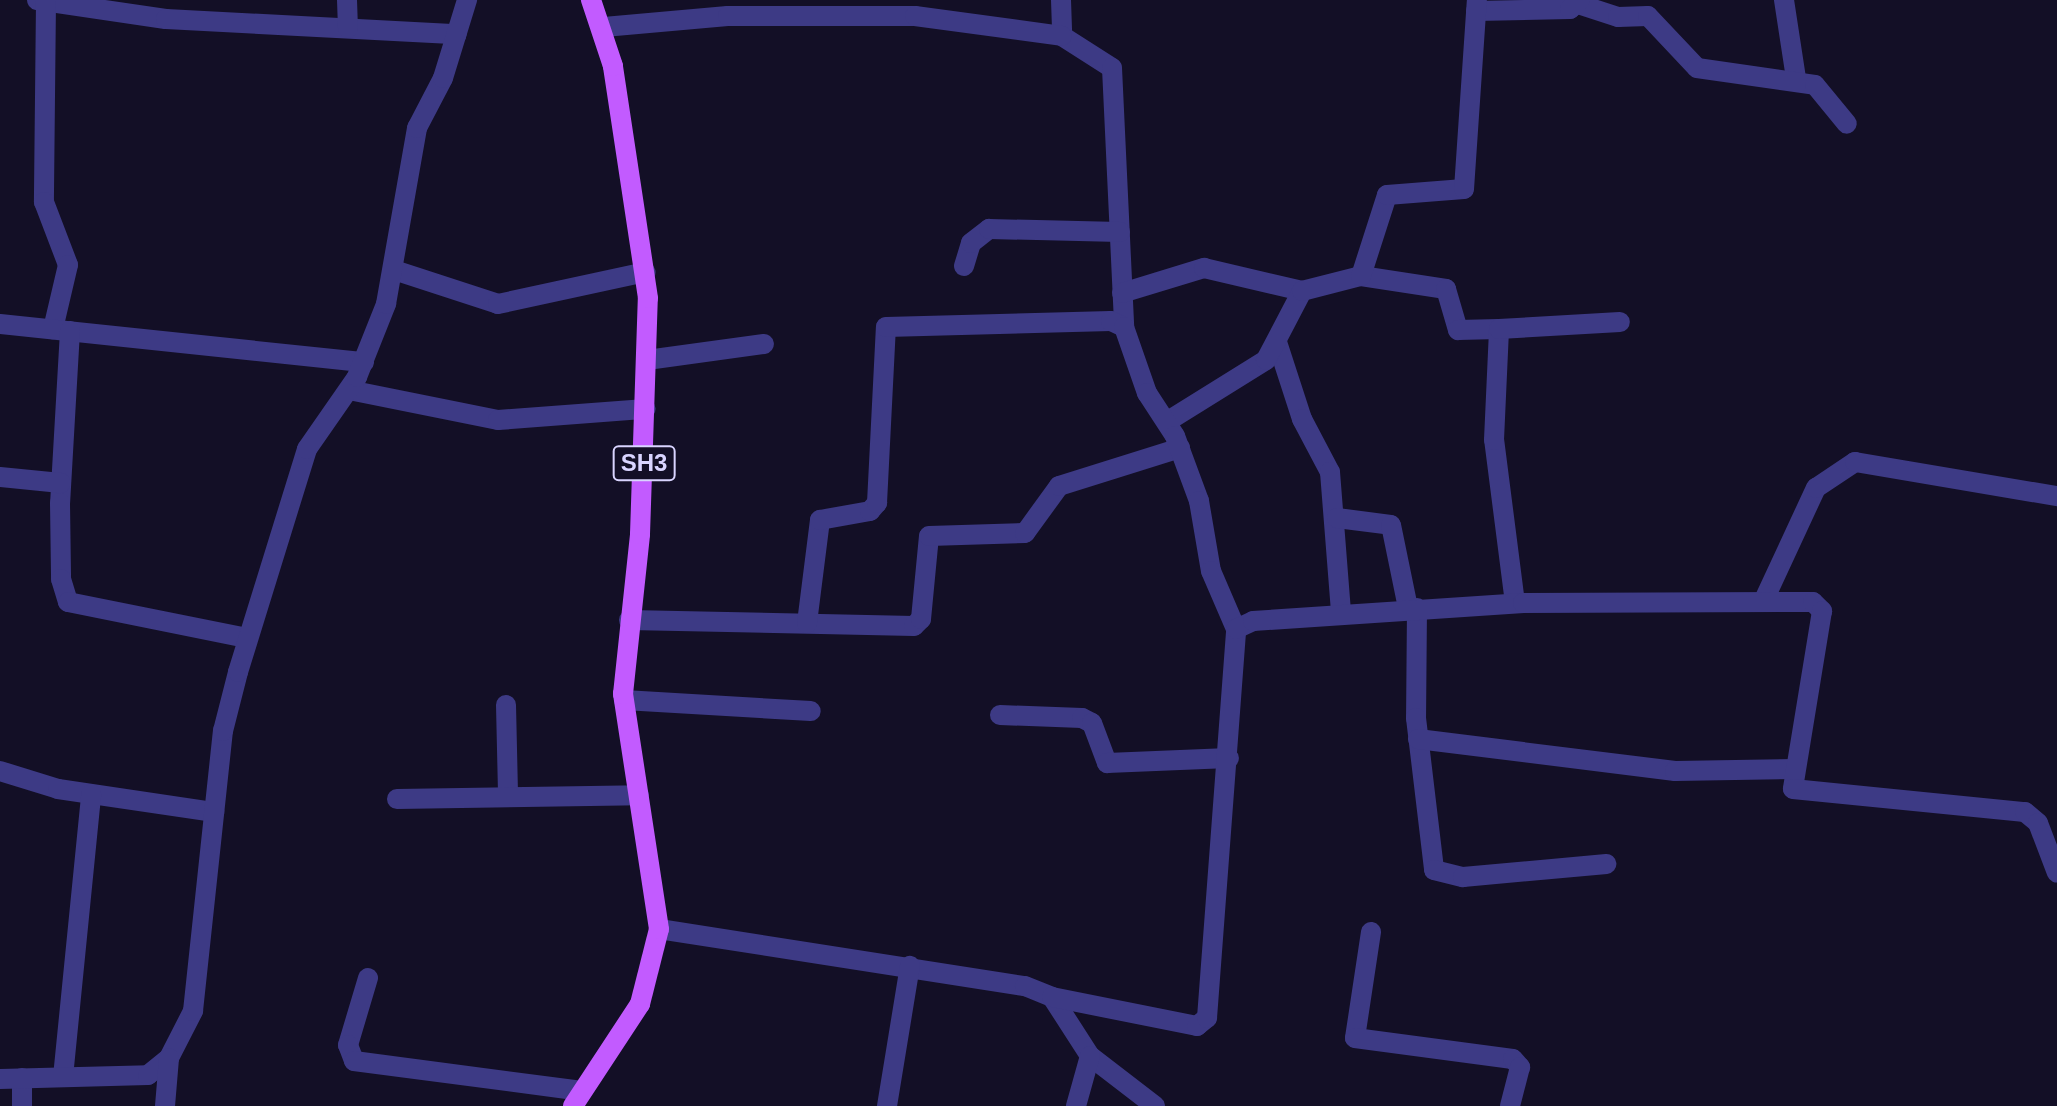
<!DOCTYPE html>
<style>
body{margin:0}
#map{position:relative;width:2057px;height:1106px;overflow:hidden;background:#130f26;font-family:Arial,sans-serif}
div>[style]{position:absolute}
.minor>*{height:20px;margin:-10px;padding:0 10px;transform-origin:10px;border-radius:10px;background:#3d3a85}
.major>*{height:20px;margin:-10px;padding:0 10px;transform-origin:10px;border-radius:10px;background:#c25bff}
span{translate:-50% -50%;white-space:nowrap;text-align:center;line-height:1.15;-webkit-text-stroke:6px #130f26;paint-order:stroke}
.shield-label span{padding:2px 6px;background:#130f26;border:2px solid;border-radius:6px;-webkit-text-stroke-width:0}
.shield-label{font-size:24px;color:#d9d4ff;font-weight:700}
</style>
<div id="map">
<div class="minor">
<i style="left:37px;top:0;width:130px;rotate:8.4deg"></i>
<i style="left:166px;top:19px;width:291px;rotate:3deg"></i>
<i style="left:347px;top:0;width:28px;rotate:88deg"></i>
<i style="left:1061px;top:0;width:36px;rotate:88deg"></i>
<i style="left:1062px;top:36px;width:59px;rotate:32.6deg"></i>
<i style="left:1112px;top:68px;width:259px;rotate:87.3deg"></i>
<i style="left:1784px;top:0;width:79px;rotate:81.3deg"></i>
<i style="left:46px;top:1px;width:201px;rotate:90.6deg"></i>
<i style="left:44px;top:202px;width:67px;rotate:69.1deg"></i>
<i style="left:68px;top:265px;width:66px;rotate:103.2deg"></i>
<i style="left:1578px;top:4px;width:42px;rotate:18deg"></i>
<i style="left:1618px;top:17px;width:30px;rotate:-2deg"></i>
<i style="left:1648px;top:16px;width:71px;rotate:46.7deg"></i>
<i style="left:1697px;top:68px;width:119px;rotate:8.2deg"></i>
<i style="left:1815px;top:85px;width:50px;rotate:50.6deg"></i>
<i style="left:1476px;top:11px;width:94px;rotate:-1.2deg"></i>
<i style="left:1570px;top:9px;width:13px;rotate:-42deg"></i>
<i style="left:604px;top:27px;width:124px;rotate:-5.1deg"></i>
<i style="left:728px;top:16px;width:187px"></i>
<i style="left:915px;top:16px;width:148px;rotate:7.7deg"></i>
<i style="left:964px;top:266px;width:24px;rotate:-73deg"></i>
<i style="left:971px;top:243px;width:23px;rotate:-38deg"></i>
<i style="left:989px;top:229px;width:131px;rotate:1.3deg"></i>
<i style="left:394px;top:270px;width:109px;rotate:18.1deg"></i>
<i style="left:498px;top:304px;width:151px;rotate:-12.2deg"></i>
<i style="left:1361px;top:276px;width:86px;rotate:8.7deg"></i>
<i style="left:1446px;top:289px;width:43px;rotate:73.7deg"></i>
<i style="left:1458px;top:330px;width:41px;rotate:-1.4deg"></i>
<i style="left:1122px;top:293px;width:86px;rotate:-17deg"></i>
<i style="left:1204px;top:268px;width:101px;rotate:13.2deg"></i>
<i style="left:0;top:324px;width:366px;rotate:6deg"></i>
<i style="left:70px;top:331px;width:172px;rotate:93.3deg"></i>
<i style="left:60px;top:503px;width:76px;rotate:89.2deg"></i>
<i style="left:61px;top:579px;width:24px;rotate:73deg"></i>
<i style="left:68px;top:602px;width:183px;rotate:11.4deg"></i>
<i style="left:1277px;top:342px;width:81px;rotate:72deg"></i>
<i style="left:1302px;top:419px;width:60px;rotate:62.2deg"></i>
<i style="left:1330px;top:472px;width:139px;rotate:85.5deg"></i>
<i style="left:647px;top:360px;width:118px;rotate:-7.8deg"></i>
<i style="left:349px;top:390px;width:152px;rotate:11.4deg"></i>
<i style="left:498px;top:420px;width:148px;rotate:-4.3deg"></i>
<i style="left:1168px;top:421px;width:115px;rotate:-31.9deg"></i>
<i style="left:1266px;top:360px;width:78px;rotate:-62.4deg"></i>
<i style="left:1302px;top:291px;width:61px;rotate:-14.3deg"></i>
<i style="left:1361px;top:276px;width:85px;rotate:-72.2deg"></i>
<i style="left:1387px;top:195px;width:77px;rotate:-4.5deg"></i>
<i style="left:1464px;top:189px;width:189px;rotate:-86.1deg"></i>
<i style="left:0;top:477px;width:61px;rotate:5.6deg"></i>
<i style="left:1337px;top:518px;width:54px;rotate:7.4deg"></i>
<i style="left:1391px;top:525px;width:85px;rotate:78.4deg"></i>
<i style="left:1763px;top:602px;width:126px;rotate:-65.1deg"></i>
<i style="left:1816px;top:488px;width:47px;rotate:-33.7deg"></i>
<i style="left:1855px;top:462px;width:205px;rotate:9.6deg"></i>
<i style="left:1515px;top:603px;width:164px;rotate:-97.3deg"></i>
<i style="left:1494px;top:440px;width:111px;rotate:-87.4deg"></i>
<i style="left:1499px;top:329px;width:121px;rotate:-3.3deg"></i>
<i style="left:1417px;top:608px;width:110px;rotate:90.5deg"></i>
<i style="left:1416px;top:718px;width:153px;rotate:83.2deg"></i>
<i style="left:1434px;top:870px;width:30px;rotate:14deg"></i>
<i style="left:1463px;top:877px;width:144px;rotate:-5.2deg"></i>
<i style="left:629px;top:620px;width:285px;rotate:1.2deg"></i>
<i style="left:914px;top:626px;width:10px;rotate:-45deg"></i>
<i style="left:921px;top:619px;width:83px;rotate:-84.5deg"></i>
<i style="left:929px;top:536px;width:96px;rotate:-1.8deg"></i>
<i style="left:1025px;top:533px;width:58px;rotate:-54.1deg"></i>
<i style="left:1059px;top:486px;width:127px;rotate:-17.4deg"></i>
<i style="left:807px;top:623px;width:104px;rotate:-82.8deg"></i>
<i style="left:820px;top:520px;width:51px;rotate:-10.2deg"></i>
<i style="left:870px;top:511px;width:11px;rotate:-49deg"></i>
<i style="left:877px;top:503px;width:176px;rotate:-87.1deg"></i>
<i style="left:886px;top:327px;width:225px;rotate:-1.5deg"></i>
<i style="left:1111px;top:321px;width:14px;rotate:25deg"></i>
<i style="left:1124px;top:327px;width:70px;rotate:70.8deg"></i>
<i style="left:1147px;top:393px;width:51px;rotate:56.9deg"></i>
<i style="left:1175px;top:436px;width:69px;rotate:69.7deg"></i>
<i style="left:1199px;top:501px;width:71px;rotate:80.3deg"></i>
<i style="left:1211px;top:571px;width:63px;rotate:66.7deg"></i>
<i style="left:624px;top:700px;width:187px;rotate:3.4deg"></i>
<i style="left:506px;top:705px;width:88px;rotate:88.7deg"></i>
<i style="left:1000px;top:715px;width:82px;rotate:2.1deg"></i>
<i style="left:1082px;top:718px;width:11px;rotate:27deg"></i>
<i style="left:1092px;top:723px;width:43px;rotate:69.4deg"></i>
<i style="left:1107px;top:763px;width:122px;rotate:-2.3deg"></i>
<i style="left:1418px;top:739px;width:259px;rotate:7.1deg"></i>
<i style="left:1675px;top:771px;width:120px;rotate:-1deg"></i>
<i style="left:0;top:771px;width:61px;rotate:17.2deg"></i>
<i style="left:58px;top:789px;width:158px;rotate:8.4deg"></i>
<i style="left:397px;top:799px;width:242px;rotate:-0.9deg"></i>
<i style="left:659px;top:929px;width:370px;rotate:8.9deg"></i>
<i style="left:1025px;top:986px;width:29px;rotate:22deg"></i>
<i style="left:1052px;top:997px;width:70px;rotate:57.2deg"></i>
<i style="left:1090px;top:1056px;width:82px;rotate:37.6deg"></i>
<i style="left:1371px;top:932px;width:107px;rotate:98.6deg"></i>
<i style="left:1355px;top:1038px;width:159px;rotate:7.6deg"></i>
<i style="left:1513px;top:1059px;width:11px;rotate:49deg"></i>
<i style="left:1520px;top:1067px;width:40px;rotate:104.4deg"></i>
<i style="left:368px;top:978px;width:70px;rotate:106.6deg"></i>
<i style="left:348px;top:1045px;width:17px;rotate:69deg"></i>
<i style="left:354px;top:1061px;width:230px;rotate:7.5deg"></i>
<i style="left:1052px;top:997px;width:148px;rotate:11.3deg"></i>
<i style="left:1197px;top:1026px;width:13px;rotate:-39deg"></i>
<i style="left:1207px;top:1018px;width:390px;rotate:-85.7deg"></i>
<i style="left:1236px;top:629px;width:19px;rotate:-25deg"></i>
<i style="left:1253px;top:621px;width:271px;rotate:-3.8deg"></i>
<i style="left:1523px;top:603px;width:290px;rotate:-0.2deg"></i>
<i style="left:1813px;top:602px;width:13px;rotate:45deg"></i>
<i style="left:1822px;top:611px;width:180px;rotate:99.3deg"></i>
<i style="left:1793px;top:789px;width:233px;rotate:5.7deg"></i>
<i style="left:2025px;top:812px;width:17px;rotate:40deg"></i>
<i style="left:2038px;top:823px;width:53px;rotate:69.2deg"></i>
<i style="left:63px;top:1077px;width:284px;rotate:-84.3deg"></i>
<i style="left:22px;top:1078px;width:28px;rotate:90deg"></i>
<i style="left:0;top:1079px;width:148px;rotate:-1.5deg"></i>
<i style="left:148px;top:1075px;width:27px;rotate:-39deg"></i>
<i style="left:169px;top:1058px;width:53px;rotate:-62.9deg"></i>
<i style="left:193px;top:1011px;width:282px;rotate:-83.9deg"></i>
<i style="left:223px;top:731px;width:61px;rotate:-75.7deg"></i>
<i style="left:238px;top:672px;width:233px;rotate:-72.8deg"></i>
<i style="left:307px;top:449px;width:88px;rotate:-55.2deg"></i>
<i style="left:357px;top:377px;width:79px;rotate:-68.3deg"></i>
<i style="left:386px;top:304px;width:179px;rotate:-80deg"></i>
<i style="left:417px;top:128px;width:56px;rotate:-62.5deg"></i>
<i style="left:443px;top:78px;width:82px;rotate:-72.9deg"></i>
<i style="left:165px;top:1106px;width:48px;rotate:-85.2deg"></i>
<i style="left:887px;top:1106px;width:142px;rotate:-80.7deg"></i>
<i style="left:1076px;top:1106px;width:52px;rotate:-74.4deg"></i>
</div>
<div class="major">
<i style="left:573px;top:1106px;width:122px;rotate:-56.7deg"></i>
<i style="left:640px;top:1004px;width:77px;rotate:-75.8deg"></i>
<i style="left:659px;top:929px;width:238px;rotate:-98.7deg"></i>
<i style="left:623px;top:694px;width:161px;rotate:-83.9deg"></i>
<i style="left:640px;top:534px;width:236px;rotate:-88.1deg"></i>
<i style="left:648px;top:298px;width:235px;rotate:-98.6deg"></i>
<i style="left:613px;top:66px;width:70px;rotate:-108.4deg"></i>
</div>
<div class="shield-label">
<span style="left:644px;top:463px">SH3</span>
</div>
</div>
